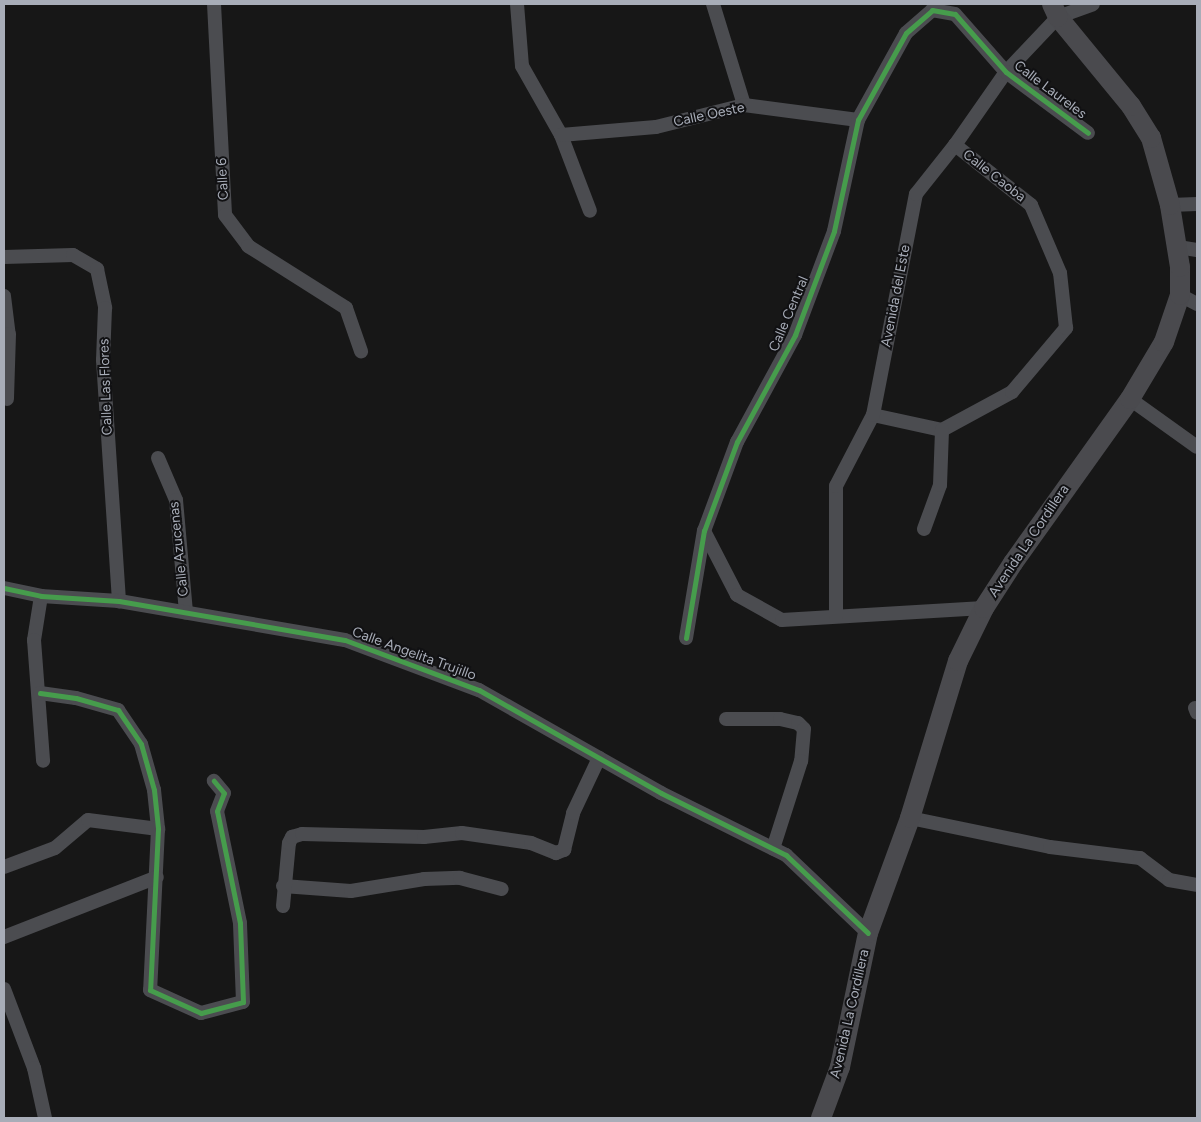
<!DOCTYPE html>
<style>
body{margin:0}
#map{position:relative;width:1201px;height:1122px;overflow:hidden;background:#171717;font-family:Figtree,sans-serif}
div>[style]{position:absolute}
.street>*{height:14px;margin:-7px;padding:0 7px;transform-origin:7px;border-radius:7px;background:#4b4c50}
.secondary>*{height:20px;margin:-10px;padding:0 10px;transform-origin:10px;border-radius:10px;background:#4a4a4e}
.cycleway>*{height:5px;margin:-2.5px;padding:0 2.5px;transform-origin:2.5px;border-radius:2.5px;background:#469c4c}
span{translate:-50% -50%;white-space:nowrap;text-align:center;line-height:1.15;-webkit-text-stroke:4px #111113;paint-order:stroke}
.street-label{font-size:14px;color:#a8adb8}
.frame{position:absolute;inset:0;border:5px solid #a8adb8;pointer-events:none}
</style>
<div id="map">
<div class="street">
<i style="left:214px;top:4px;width:211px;rotate:87deg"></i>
<i style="left:225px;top:215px;width:39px;rotate:53deg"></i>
<i style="left:248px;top:246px;width:116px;rotate:32.3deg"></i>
<i style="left:346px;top:308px;width:46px;rotate:70.8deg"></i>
<i style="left:517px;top:4px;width:62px;rotate:85.4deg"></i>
<i style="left:522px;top:66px;width:79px;rotate:60.5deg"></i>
<i style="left:561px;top:135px;width:81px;rotate:69.1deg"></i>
<i style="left:713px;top:4px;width:106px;rotate:72.9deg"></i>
<i style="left:561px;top:135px;width:95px;rotate:-4.8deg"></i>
<i style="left:656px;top:127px;width:91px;rotate:-14deg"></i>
<i style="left:744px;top:105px;width:115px;rotate:7.5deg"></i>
<i style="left:1170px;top:205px;width:27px;rotate:-2deg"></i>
<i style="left:1178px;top:247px;width:19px;rotate:9deg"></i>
<i style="left:4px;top:257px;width:69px;rotate:-1.7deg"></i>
<i style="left:73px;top:255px;width:28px;rotate:30deg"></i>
<i style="left:97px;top:269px;width:40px;rotate:78deg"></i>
<i style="left:105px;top:308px;width:52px;rotate:92.2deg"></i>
<i style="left:103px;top:360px;width:242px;rotate:86.2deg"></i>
<i style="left:1180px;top:295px;width:19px;rotate:28deg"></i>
<i style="left:4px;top:296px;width:38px;rotate:83deg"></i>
<i style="left:9px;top:334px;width:65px;rotate:91.8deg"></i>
<i style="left:1130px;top:399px;width:82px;rotate:35.6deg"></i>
<i style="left:873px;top:415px;width:71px;rotate:12.3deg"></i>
<i style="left:942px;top:430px;width:80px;rotate:-28.5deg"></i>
<i style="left:1012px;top:392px;width:84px;rotate:-49.8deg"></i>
<i style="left:1066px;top:328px;width:55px;rotate:-96.2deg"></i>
<i style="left:1060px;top:273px;width:74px;rotate:-113.1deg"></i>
<i style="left:1031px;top:205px;width:97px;rotate:-141.7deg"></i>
<i style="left:158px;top:458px;width:46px;rotate:66.8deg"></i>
<i style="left:176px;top:500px;width:113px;rotate:84.9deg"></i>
<i style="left:924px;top:529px;width:47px;rotate:-70deg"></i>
<i style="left:940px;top:485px;width:55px;rotate:-87.9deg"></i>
<i style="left:704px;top:531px;width:72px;rotate:62.7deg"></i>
<i style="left:737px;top:595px;width:51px;rotate:29.1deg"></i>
<i style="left:782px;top:620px;width:202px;rotate:-3.4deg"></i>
<i style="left:4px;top:588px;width:38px;rotate:12deg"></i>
<i style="left:41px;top:596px;width:78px;rotate:3.7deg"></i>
<i style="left:119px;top:601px;width:229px;rotate:9.8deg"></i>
<i style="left:345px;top:640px;width:143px;rotate:20.5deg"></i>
<i style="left:479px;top:690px;width:209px;rotate:29.5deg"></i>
<i style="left:661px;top:793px;width:140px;rotate:26.4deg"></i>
<i style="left:786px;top:855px;width:113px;rotate:43.6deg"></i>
<i style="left:41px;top:596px;width:45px;rotate:99deg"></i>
<i style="left:34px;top:640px;width:121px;rotate:85.7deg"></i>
<i style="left:836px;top:616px;width:130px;rotate:-90deg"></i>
<i style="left:836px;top:486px;width:80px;rotate:-62.5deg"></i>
<i style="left:873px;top:415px;width:225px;rotate:-79deg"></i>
<i style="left:916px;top:194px;width:63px;rotate:-51.5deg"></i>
<i style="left:955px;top:145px;width:89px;rotate:-55.1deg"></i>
<i style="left:1006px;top:72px;width:76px;rotate:-46.6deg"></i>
<i style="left:1058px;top:17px;width:37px;rotate:-20deg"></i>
<i style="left:686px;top:638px;width:109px;rotate:-80.5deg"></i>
<i style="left:704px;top:531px;width:95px;rotate:-69.7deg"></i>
<i style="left:737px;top:442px;width:122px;rotate:-61.5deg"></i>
<i style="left:795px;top:335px;width:111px;rotate:-69.4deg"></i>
<i style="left:834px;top:231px;width:114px;rotate:-77.8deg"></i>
<i style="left:858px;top:120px;width:99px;rotate:-61.1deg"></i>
<i style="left:906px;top:33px;width:35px;rotate:-41deg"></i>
<i style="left:932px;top:10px;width:23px;rotate:10deg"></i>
<i style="left:955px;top:14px;width:77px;rotate:48.7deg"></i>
<i style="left:1006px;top:72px;width:102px;rotate:36.6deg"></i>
<i style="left:40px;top:693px;width:36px;rotate:8deg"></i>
<i style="left:76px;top:698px;width:44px;rotate:15.9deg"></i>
<i style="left:118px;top:710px;width:41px;rotate:55.9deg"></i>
<i style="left:141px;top:744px;width:48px;rotate:74.2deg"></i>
<i style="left:154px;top:790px;width:39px;rotate:84deg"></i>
<i style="left:158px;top:829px;width:161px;rotate:92.8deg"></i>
<i style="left:150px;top:990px;width:56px;rotate:24.3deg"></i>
<i style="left:201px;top:1013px;width:43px;rotate:-14.7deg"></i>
<i style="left:243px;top:1002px;width:79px;rotate:-92.2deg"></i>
<i style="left:240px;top:923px;width:114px;rotate:-101.6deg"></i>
<i style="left:217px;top:811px;width:19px;rotate:-69deg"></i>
<i style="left:224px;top:793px;width:16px;rotate:-130deg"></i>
<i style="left:1195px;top:708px;width:5px;rotate:68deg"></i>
<i style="left:726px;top:719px;width:54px"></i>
<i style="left:780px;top:719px;width:18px;rotate:13deg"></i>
<i style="left:798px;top:723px;width:8px;rotate:45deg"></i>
<i style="left:804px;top:729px;width:32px;rotate:95deg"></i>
<i style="left:801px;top:761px;width:92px;rotate:107.7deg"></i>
<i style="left:910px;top:818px;width:143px;rotate:11.7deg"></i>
<i style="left:1050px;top:847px;width:91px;rotate:7deg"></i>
<i style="left:1140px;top:858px;width:36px;rotate:37deg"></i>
<i style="left:1169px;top:880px;width:28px;rotate:10deg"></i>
<i style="left:4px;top:867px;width:54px;rotate:-20.4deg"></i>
<i style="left:55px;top:848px;width:43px;rotate:-40.3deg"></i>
<i style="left:88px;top:820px;width:71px;rotate:7.3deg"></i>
<i style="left:283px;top:886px;width:68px;rotate:4.2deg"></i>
<i style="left:351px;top:891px;width:74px;rotate:-9.3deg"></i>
<i style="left:424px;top:879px;width:36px;rotate:-2deg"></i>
<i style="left:460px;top:878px;width:43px;rotate:14.7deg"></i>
<i style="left:283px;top:906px;width:63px;rotate:-84.6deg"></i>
<i style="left:289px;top:843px;width:7px;rotate:-63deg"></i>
<i style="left:292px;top:837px;width:10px;rotate:-17deg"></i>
<i style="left:302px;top:834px;width:122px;rotate:1.4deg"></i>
<i style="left:424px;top:837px;width:38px;rotate:-6deg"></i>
<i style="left:462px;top:833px;width:70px;rotate:8.2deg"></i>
<i style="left:531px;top:843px;width:27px;rotate:22deg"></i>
<i style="left:556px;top:853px;width:9px;rotate:-21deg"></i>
<i style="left:564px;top:850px;width:38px;rotate:-76deg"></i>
<i style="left:573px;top:813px;width:61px;rotate:-64.7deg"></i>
<i style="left:4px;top:937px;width:164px;rotate:-21.4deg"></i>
<i style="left:4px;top:989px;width:85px;rotate:69.2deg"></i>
<i style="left:34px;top:1068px;width:51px;rotate:77.6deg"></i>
</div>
<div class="secondary">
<i style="left:821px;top:1118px;width:54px;rotate:-69.6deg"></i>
<i style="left:840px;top:1067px;width:137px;rotate:-78.2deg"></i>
<i style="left:868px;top:933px;width:122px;rotate:-69.9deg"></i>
<i style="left:910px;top:818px;width:164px;rotate:-73deg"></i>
<i style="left:958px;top:661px;width:59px;rotate:-63.9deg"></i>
<i style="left:984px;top:608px;width:54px;rotate:-57.2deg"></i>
<i style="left:1013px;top:563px;width:201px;rotate:-54.5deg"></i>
<i style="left:1130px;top:399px;width:66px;rotate:-59.2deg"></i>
<i style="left:1164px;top:342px;width:50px;rotate:-71.2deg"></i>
<i style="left:1180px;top:295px;width:28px;rotate:-90deg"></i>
<i style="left:1180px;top:267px;width:63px;rotate:-99.2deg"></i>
<i style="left:1170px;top:205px;width:70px;rotate:-105.8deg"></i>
<i style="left:1151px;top:138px;width:38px;rotate:-122deg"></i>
<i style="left:1131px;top:106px;width:115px;rotate:-129.4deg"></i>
<i style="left:1058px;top:17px;width:14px;rotate:-115deg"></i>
</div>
<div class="cycleway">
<i style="left:4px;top:588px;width:38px;rotate:12deg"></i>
<i style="left:41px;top:596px;width:78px;rotate:3.7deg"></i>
<i style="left:119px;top:601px;width:229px;rotate:9.8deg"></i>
<i style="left:345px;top:640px;width:143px;rotate:20.5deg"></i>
<i style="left:479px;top:690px;width:209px;rotate:29.5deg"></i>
<i style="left:661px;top:793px;width:140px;rotate:26.4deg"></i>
<i style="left:786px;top:855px;width:113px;rotate:43.6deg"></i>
<i style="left:686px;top:638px;width:109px;rotate:-80.5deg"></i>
<i style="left:704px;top:531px;width:95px;rotate:-69.7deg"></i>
<i style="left:737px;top:442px;width:122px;rotate:-61.5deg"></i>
<i style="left:795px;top:335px;width:111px;rotate:-69.4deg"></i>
<i style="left:834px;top:231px;width:114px;rotate:-77.8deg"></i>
<i style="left:858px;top:120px;width:99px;rotate:-61.1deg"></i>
<i style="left:906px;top:33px;width:35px;rotate:-41deg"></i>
<i style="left:932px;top:10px;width:23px;rotate:10deg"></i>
<i style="left:955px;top:14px;width:77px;rotate:48.7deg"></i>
<i style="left:1006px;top:72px;width:102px;rotate:36.6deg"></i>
<i style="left:40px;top:693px;width:36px;rotate:8deg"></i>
<i style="left:76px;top:698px;width:44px;rotate:15.9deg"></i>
<i style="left:118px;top:710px;width:41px;rotate:55.9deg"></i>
<i style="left:141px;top:744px;width:48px;rotate:74.2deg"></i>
<i style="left:154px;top:790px;width:39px;rotate:84deg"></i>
<i style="left:158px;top:829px;width:161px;rotate:92.8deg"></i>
<i style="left:150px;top:990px;width:56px;rotate:24.3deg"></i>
<i style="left:201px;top:1013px;width:43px;rotate:-14.7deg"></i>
<i style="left:243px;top:1002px;width:79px;rotate:-92.2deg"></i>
<i style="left:240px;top:923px;width:114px;rotate:-101.6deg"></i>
<i style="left:217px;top:811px;width:19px;rotate:-69deg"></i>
<i style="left:224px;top:793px;width:16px;rotate:-130deg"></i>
</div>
<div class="street-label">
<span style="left:1050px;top:90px;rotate:37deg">Calle Laureles</span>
<span style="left:709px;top:115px;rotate:-12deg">Calle Oeste</span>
<span style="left:994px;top:176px;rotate:38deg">Calle Caoba</span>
<span style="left:223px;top:179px;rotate:-93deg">Calle 6</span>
<span style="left:896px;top:296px;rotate:-79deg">Avenida del Este</span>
<span style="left:789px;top:314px;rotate:-67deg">Calle Central</span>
<span style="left:106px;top:387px;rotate:-92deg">Calle Las Flores</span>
<span style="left:1029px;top:541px;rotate:-56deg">Avenida La Cordillera</span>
<span style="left:179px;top:549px;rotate:-96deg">Calle Azucenas</span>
<span style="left:414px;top:654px;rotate:20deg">Calle Angelita Trujillo</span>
<span style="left:850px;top:1014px;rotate:-77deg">Avenida La Cordillera</span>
</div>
<div class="frame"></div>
</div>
